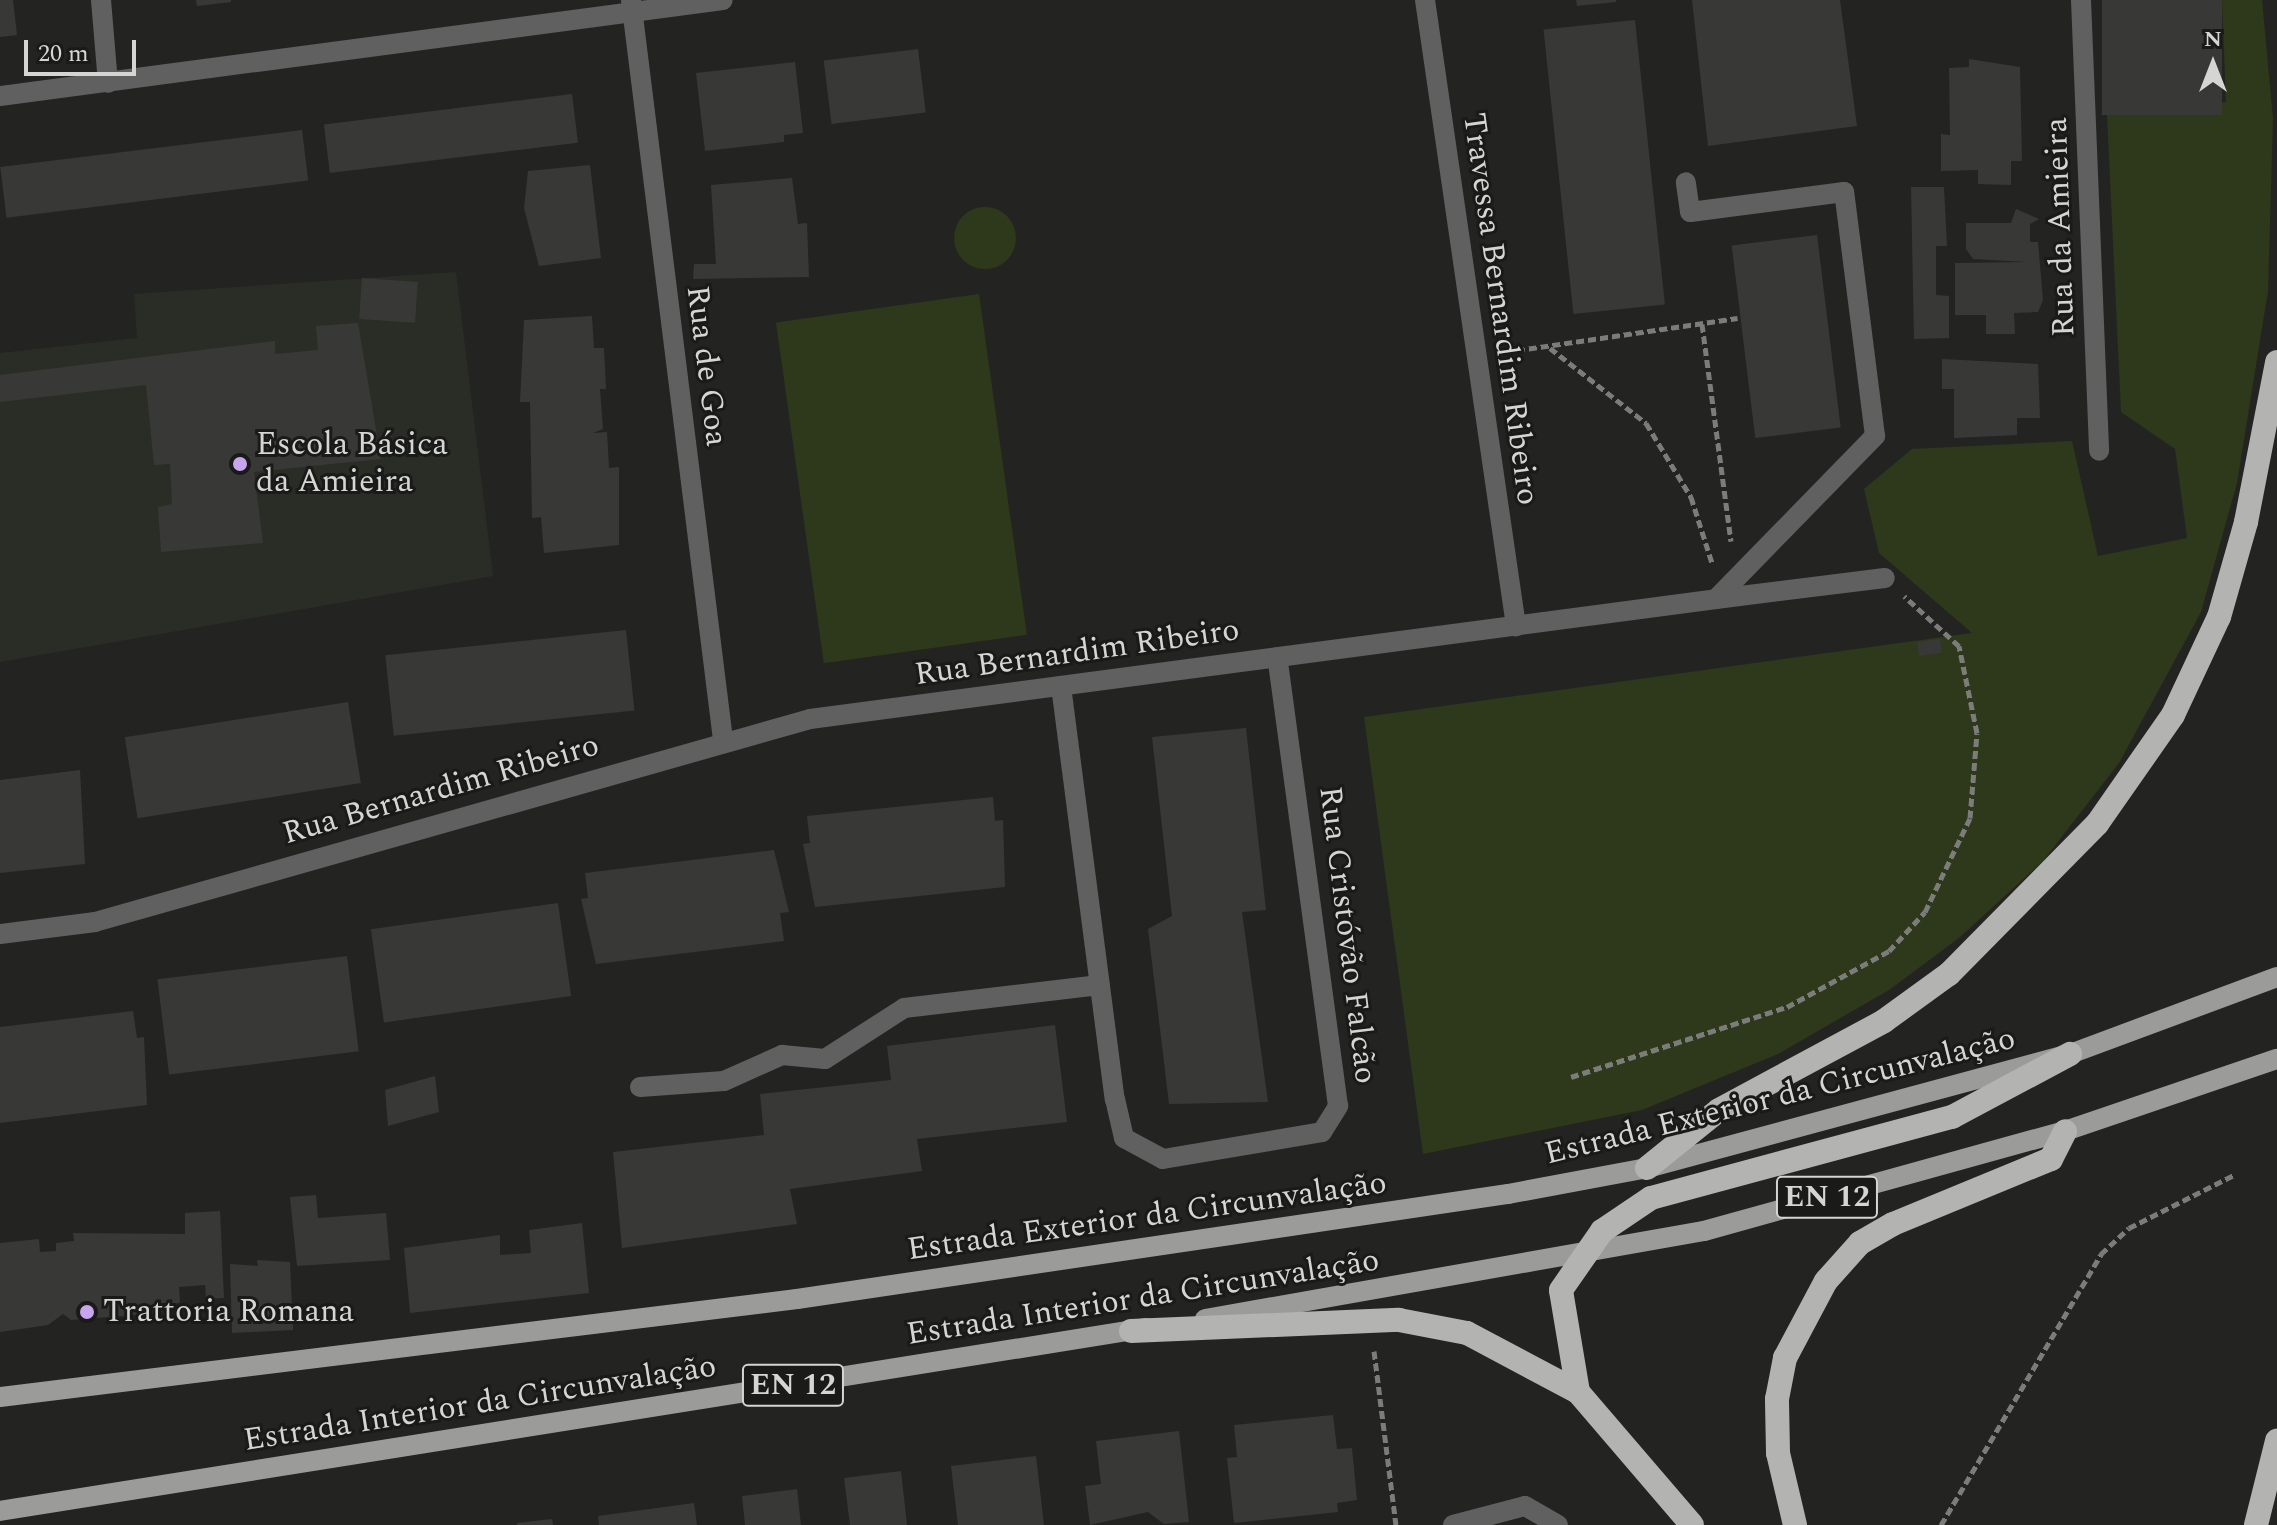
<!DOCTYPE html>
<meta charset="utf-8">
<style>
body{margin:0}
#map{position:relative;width:2277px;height:1525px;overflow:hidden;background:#232422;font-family:Spectral,serif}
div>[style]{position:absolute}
.built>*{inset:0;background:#2a2d26}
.green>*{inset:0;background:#2e381b;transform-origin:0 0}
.round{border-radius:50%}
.building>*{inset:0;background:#383936;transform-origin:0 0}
.path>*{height:5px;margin-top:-2.5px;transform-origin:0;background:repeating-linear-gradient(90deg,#7c7d7b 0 8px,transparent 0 12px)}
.minor>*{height:20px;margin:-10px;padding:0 10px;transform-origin:10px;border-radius:10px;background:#5f605f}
.major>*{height:20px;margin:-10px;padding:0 10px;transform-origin:10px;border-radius:10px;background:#9b9c9a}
.highway>*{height:24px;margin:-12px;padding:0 12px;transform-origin:12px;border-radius:12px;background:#b3b4b1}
.dots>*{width:22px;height:22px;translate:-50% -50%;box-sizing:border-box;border:4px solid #1a1a18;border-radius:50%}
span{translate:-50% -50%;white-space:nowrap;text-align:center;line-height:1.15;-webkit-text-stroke:6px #1a1a18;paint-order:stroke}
.shield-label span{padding:2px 6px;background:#1a1a18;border:2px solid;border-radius:6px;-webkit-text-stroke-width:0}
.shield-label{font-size:30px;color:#d5d6d4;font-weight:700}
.street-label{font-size:32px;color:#d5d6d4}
.poi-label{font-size:32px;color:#d5d6d4}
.left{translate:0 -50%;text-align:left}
.north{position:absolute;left:2173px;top:24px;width:80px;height:80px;-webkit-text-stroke:6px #1a1a18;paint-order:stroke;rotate:0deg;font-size:22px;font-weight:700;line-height:32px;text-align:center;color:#d5d6d4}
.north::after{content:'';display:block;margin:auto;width:28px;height:36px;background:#d5d6d4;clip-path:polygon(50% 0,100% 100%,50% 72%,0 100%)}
.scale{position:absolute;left:24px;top:40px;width:112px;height:36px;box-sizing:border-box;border:4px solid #d5d6d4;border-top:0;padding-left:10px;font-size:24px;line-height:28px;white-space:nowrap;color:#d5d6d4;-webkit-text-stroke:6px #1a1a18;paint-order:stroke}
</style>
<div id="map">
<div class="built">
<i style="clip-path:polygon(456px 272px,493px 576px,0 662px,0 353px,137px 338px,134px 294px)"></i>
</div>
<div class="green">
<i style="clip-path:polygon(2222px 0,2262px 0,2273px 118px,2268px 291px,2237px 483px,2201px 612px,2119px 763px,2043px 861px,1959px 938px,1889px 990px,1778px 1054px,1642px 1110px,1423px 1154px,1364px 717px,1972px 633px,1879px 553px,1864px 489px,1912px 449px,2072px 441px,2098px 556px,2187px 538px,2175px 449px,2121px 412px,2107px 115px,2226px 102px)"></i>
<i class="round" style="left:954px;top:207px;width:62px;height:62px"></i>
<i style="left:979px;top:294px;width:344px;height:205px;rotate:82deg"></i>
</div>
<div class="building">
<i style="clip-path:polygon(0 0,13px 0,17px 35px,0 37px)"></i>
<i style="clip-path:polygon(196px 0,231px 0,231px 2px,197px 6px)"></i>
<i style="clip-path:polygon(1576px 0,1616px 0,1616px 2px,1577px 6px)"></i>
<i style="clip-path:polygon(1692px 0,1840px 0,1857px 126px,1708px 146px)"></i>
<i style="left:2102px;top:0;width:120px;height:115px"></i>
<i style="left:1635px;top:20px;width:286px;height:92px;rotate:84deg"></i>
<i style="left:918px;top:49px;width:64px;height:95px;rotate:83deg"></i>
<i style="clip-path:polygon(1969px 59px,2020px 67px,2022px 161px,2011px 161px,2011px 185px,1978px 184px,1978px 170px,1941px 171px,1941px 134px,1950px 135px,1949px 68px,1969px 67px)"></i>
<i style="clip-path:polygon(795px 62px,803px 133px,784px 135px,784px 142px,705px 151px,696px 73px)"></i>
<i style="left:572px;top:94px;width:49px;height:250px;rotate:83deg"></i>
<i style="left:302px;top:130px;width:51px;height:304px;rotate:83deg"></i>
<i style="clip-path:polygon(590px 165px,601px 258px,539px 266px,524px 208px,528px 171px)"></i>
<i style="clip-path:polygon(792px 178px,798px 224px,807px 223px,809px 277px,693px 279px,694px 264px,716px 264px,711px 185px)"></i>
<i style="clip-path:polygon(1911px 187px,1944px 187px,1947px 246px,1936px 246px,1936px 295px,1949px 296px,1949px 338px,1914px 339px)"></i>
<i style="clip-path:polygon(2016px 209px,2039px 219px,2030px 224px,2030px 242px,2038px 242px,2043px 300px,2038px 312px,2014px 313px,2015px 334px,1986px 334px,1986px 315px,1955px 315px,1955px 263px,2027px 262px,1973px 259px,1966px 249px,1966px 223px,2011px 223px)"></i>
<i style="left:1817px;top:235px;width:194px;height:86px;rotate:83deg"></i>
<i style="left:362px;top:278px;width:56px;height:41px;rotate:4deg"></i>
<i style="clip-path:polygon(592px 316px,594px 348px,604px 348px,606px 389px,600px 389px,603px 429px,593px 433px,607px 432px,609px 468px,619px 467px,619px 545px,544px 553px,541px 517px,532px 518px,530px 402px,520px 402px,524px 320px)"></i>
<i style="clip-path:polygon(358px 323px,381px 459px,254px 472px,263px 543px,161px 552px,158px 507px,172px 504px,170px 464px,154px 465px,146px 385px,0 402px,0 375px,275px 341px,275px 354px,318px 350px,316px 326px)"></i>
<i style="clip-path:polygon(1942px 359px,2038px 364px,2040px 418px,2017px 418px,2017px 435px,1954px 438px,1954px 389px,1942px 389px)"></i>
<i style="left:626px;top:630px;width:81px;height:242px;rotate:84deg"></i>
<i style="left:1940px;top:639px;width:14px;height:23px;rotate:82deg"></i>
<i style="left:348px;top:702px;width:82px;height:226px;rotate:81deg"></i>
<i style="clip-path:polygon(1246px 728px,1266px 910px,1242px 912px,1268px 1102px,1169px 1104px,1148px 929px,1172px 916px,1152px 737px)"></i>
<i style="clip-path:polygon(80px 770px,85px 864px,0 873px,0 780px)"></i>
<i style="clip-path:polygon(993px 797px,995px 821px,1003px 820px,1005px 887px,815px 907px,803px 844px,810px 843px,807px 816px)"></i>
<i style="clip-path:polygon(774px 850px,789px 912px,780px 913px,784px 941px,596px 964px,581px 899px,588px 898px,585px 873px)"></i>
<i style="left:558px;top:903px;width:94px;height:189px;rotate:82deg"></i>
<i style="left:347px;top:956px;width:96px;height:191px;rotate:83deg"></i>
<i style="clip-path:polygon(133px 1011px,137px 1038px,144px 1037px,147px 1105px,0 1123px,0 1027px)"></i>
<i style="clip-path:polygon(1055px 1025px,1067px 1122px,917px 1139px,922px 1171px,790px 1189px,797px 1224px,622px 1248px,613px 1152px,764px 1135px,760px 1094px,891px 1080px,887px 1046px)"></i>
<i style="clip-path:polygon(435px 1076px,439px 1112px,388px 1126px,385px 1090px)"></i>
<i style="clip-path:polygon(316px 1195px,318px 1218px,386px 1213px,390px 1260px,297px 1266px,290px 1197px)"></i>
<i style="clip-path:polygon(220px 1211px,224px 1298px,206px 1299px,205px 1285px,179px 1287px,180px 1302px,159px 1313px,71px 1320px,63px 1314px,48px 1325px,0 1332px,0 1243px,39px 1239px,40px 1252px,56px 1251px,56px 1243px,74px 1241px,73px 1233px,185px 1234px,185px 1213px)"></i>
<i style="clip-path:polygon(582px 1223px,589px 1293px,410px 1313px,404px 1248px,500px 1235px,500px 1255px,531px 1253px,529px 1230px)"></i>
<i style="clip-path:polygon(257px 1260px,290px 1262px,293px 1330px,232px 1333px,230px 1264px,258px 1266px)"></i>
<i style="clip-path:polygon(1333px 1415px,1337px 1449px,1352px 1448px,1357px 1500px,1337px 1503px,1338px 1512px,1234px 1523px,1227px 1458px,1237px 1457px,1234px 1425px)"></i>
<i style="clip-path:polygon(1179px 1431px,1189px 1522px,1164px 1524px,1148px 1512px,1090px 1525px,1085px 1486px,1101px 1484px,1096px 1441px)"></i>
<i style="clip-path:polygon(1036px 1456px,1044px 1525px,958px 1525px,951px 1466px)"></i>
<i style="clip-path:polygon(901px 1471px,907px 1525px,850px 1525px,844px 1478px)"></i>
<i style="clip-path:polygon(797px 1489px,801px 1525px,745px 1525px,742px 1496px)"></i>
<i style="clip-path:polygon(694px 1503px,697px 1525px,599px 1525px,598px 1516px)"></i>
<i style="clip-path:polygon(552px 1519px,553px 1525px,517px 1525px,517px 1523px)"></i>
</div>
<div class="path">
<i style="left:1702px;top:324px;width:219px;rotate:82.4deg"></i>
<i style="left:1550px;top:348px;width:122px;rotate:38deg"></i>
<i style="left:1646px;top:423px;width:87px;rotate:58.7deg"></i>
<i style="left:1691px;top:497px;width:69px;rotate:72.3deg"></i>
<i style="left:1505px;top:352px;width:235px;rotate:-8.3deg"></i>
<i style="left:1571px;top:1077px;width:227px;rotate:-18deg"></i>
<i style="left:1787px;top:1007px;width:116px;rotate:-28.8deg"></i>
<i style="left:1889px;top:951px;width:53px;rotate:-47.3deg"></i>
<i style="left:1925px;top:912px;width:104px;rotate:-64.4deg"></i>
<i style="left:1970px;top:818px;width:85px;rotate:-85.3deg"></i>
<i style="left:1977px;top:733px;width:89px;rotate:-101.7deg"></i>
<i style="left:1959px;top:646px;width:74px;rotate:-137.7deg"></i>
<i style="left:1374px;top:1351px;width:175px;rotate:82.8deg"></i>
<i style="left:1941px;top:1525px;width:315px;rotate:-59.4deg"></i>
<i style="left:2101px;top:1254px;width:38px;rotate:-43deg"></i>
<i style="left:2129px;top:1228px;width:118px;rotate:-26.8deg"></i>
</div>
<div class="minor">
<i style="left:101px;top:0;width:83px;rotate:85.2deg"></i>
<i style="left:631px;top:0;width:746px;rotate:82.91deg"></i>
<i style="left:1425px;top:0;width:633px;rotate:81.73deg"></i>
<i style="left:2081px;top:0;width:451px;rotate:87.7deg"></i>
<i style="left:0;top:96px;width:729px;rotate:-7.56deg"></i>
<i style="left:1716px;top:599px;width:170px;rotate:-7.1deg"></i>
<i style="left:1061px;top:686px;width:417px;rotate:82.6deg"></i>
<i style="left:1115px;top:1099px;width:40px;rotate:77deg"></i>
<i style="left:1124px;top:1138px;width:44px;rotate:28.3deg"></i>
<i style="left:1163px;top:1159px;width:161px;rotate:-9.6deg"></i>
<i style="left:1322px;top:1132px;width:31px;rotate:-58deg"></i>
<i style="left:1338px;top:1106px;width:453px;rotate:-97.7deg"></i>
<i style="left:0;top:934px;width:96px;rotate:-7.2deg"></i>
<i style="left:95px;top:922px;width:743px;rotate:-15.85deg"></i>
<i style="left:810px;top:719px;width:914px;rotate:-7.54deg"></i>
<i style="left:1716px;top:599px;width:228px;rotate:-45.7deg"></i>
<i style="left:1875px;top:436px;width:246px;rotate:-97.2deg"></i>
<i style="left:1844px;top:192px;width:155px;rotate:172.6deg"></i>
<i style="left:1690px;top:212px;width:30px;rotate:-98deg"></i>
<i style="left:640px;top:1087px;width:84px;rotate:-4.1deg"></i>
<i style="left:724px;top:1081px;width:64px;rotate:-24.1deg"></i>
<i style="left:782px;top:1055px;width:43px;rotate:5.3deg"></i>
<i style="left:825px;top:1059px;width:94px;rotate:-32.8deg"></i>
<i style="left:904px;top:1008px;width:197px;rotate:-6.7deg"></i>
<i style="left:1453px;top:1525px;width:74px;rotate:-14.8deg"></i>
<i style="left:1525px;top:1506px;width:38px;rotate:30deg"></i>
</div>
<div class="major">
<i style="left:1205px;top:1319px;width:507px;rotate:-10deg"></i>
<i style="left:1704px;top:1231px;width:375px;rotate:-15.5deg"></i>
<i style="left:2065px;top:1131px;width:224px;rotate:-18.8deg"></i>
<i style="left:0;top:1397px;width:803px;rotate:-7.01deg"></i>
<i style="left:797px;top:1299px;width:719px;rotate:-8.4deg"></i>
<i style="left:1508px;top:1194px;width:141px;rotate:-10.6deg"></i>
<i style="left:1647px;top:1168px;width:438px;rotate:-15.1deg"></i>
<i style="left:2070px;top:1054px;width:221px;rotate:-20.4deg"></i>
<i style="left:0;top:1511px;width:1161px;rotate:-9.07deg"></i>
</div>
<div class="highway">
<i style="left:1647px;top:1168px;width:92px;rotate:-38.9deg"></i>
<i style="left:1719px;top:1110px;width:187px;rotate:-28.3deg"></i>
<i style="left:1884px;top:1021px;width:80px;rotate:-35.9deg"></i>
<i style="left:1949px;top:974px;width:211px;rotate:-45.4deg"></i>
<i style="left:2097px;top:824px;width:133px;rotate:-55.1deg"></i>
<i style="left:2173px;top:715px;width:108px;rotate:-64.9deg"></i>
<i style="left:2219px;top:617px;width:99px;rotate:-74.1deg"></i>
<i style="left:2246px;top:522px;width:163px;rotate:-79deg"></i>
<i style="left:1131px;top:1331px;width:268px;rotate:-2.4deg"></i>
<i style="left:1399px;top:1320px;width:69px;rotate:10.8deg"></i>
<i style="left:1467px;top:1333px;width:126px;rotate:28deg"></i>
<i style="left:1578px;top:1392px;width:175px;rotate:49.4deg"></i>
<i style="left:1578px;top:1392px;width:103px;rotate:-99.5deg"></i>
<i style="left:1561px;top:1290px;width:72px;rotate:-55.2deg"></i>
<i style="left:1602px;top:1231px;width:59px;rotate:-34deg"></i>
<i style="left:1651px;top:1198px;width:312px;rotate:-15.1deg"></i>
<i style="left:1952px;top:1117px;width:134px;rotate:-28.1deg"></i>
<i style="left:1795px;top:1525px;width:74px;rotate:-103.3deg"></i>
<i style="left:1778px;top:1453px;width:54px;rotate:-91.1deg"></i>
<i style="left:1777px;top:1399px;width:42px;rotate:-79deg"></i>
<i style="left:1785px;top:1358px;width:87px;rotate:-62deg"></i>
<i style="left:1826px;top:1281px;width:51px;rotate:-48.2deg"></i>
<i style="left:1860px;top:1243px;width:38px;rotate:-30deg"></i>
<i style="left:1893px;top:1224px;width:171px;rotate:-22.4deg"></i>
<i style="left:2051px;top:1159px;width:31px;rotate:-63deg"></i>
<i style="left:2256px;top:1525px;width:87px;rotate:-76deg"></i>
</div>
<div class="dots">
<i style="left:240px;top:464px;background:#c7a6ef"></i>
<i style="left:87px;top:1312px;background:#c7a6ef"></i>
</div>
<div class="shield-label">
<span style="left:1827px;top:1197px">EN 12</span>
<span style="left:793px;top:1385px">EN 12</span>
</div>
<div class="street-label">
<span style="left:2061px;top:227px;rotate:-92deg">Rua da Amieira</span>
<span style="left:1500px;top:309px;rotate:82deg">Travessa Bernardim Ribeiro</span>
<span style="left:706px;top:366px;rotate:83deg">Rua de Goa</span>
<span style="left:1077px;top:653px;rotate:-8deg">Rua Bernardim Ribeiro</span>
<span style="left:441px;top:790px;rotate:-16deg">Rua Bernardim Ribeiro</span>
<span style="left:1347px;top:935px;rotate:83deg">Rua Cristóvão Falcão</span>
<span style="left:1780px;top:1097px;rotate:-14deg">Estrada Exterior da Circunvalação</span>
<span style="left:1147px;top:1217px;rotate:-8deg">Estrada Exterior da Circunvalação</span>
<span style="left:1143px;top:1298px;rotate:-9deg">Estrada Interior da Circunvalação</span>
<span style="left:480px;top:1404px;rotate:-9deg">Estrada Interior da Circunvalação</span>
</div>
<div class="poi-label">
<span class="left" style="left:256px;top:464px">Escola Básica<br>da Amieira</span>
<span class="left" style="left:103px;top:1312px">Trattoria Romana</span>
</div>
<div class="north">N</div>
<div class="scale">20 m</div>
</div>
